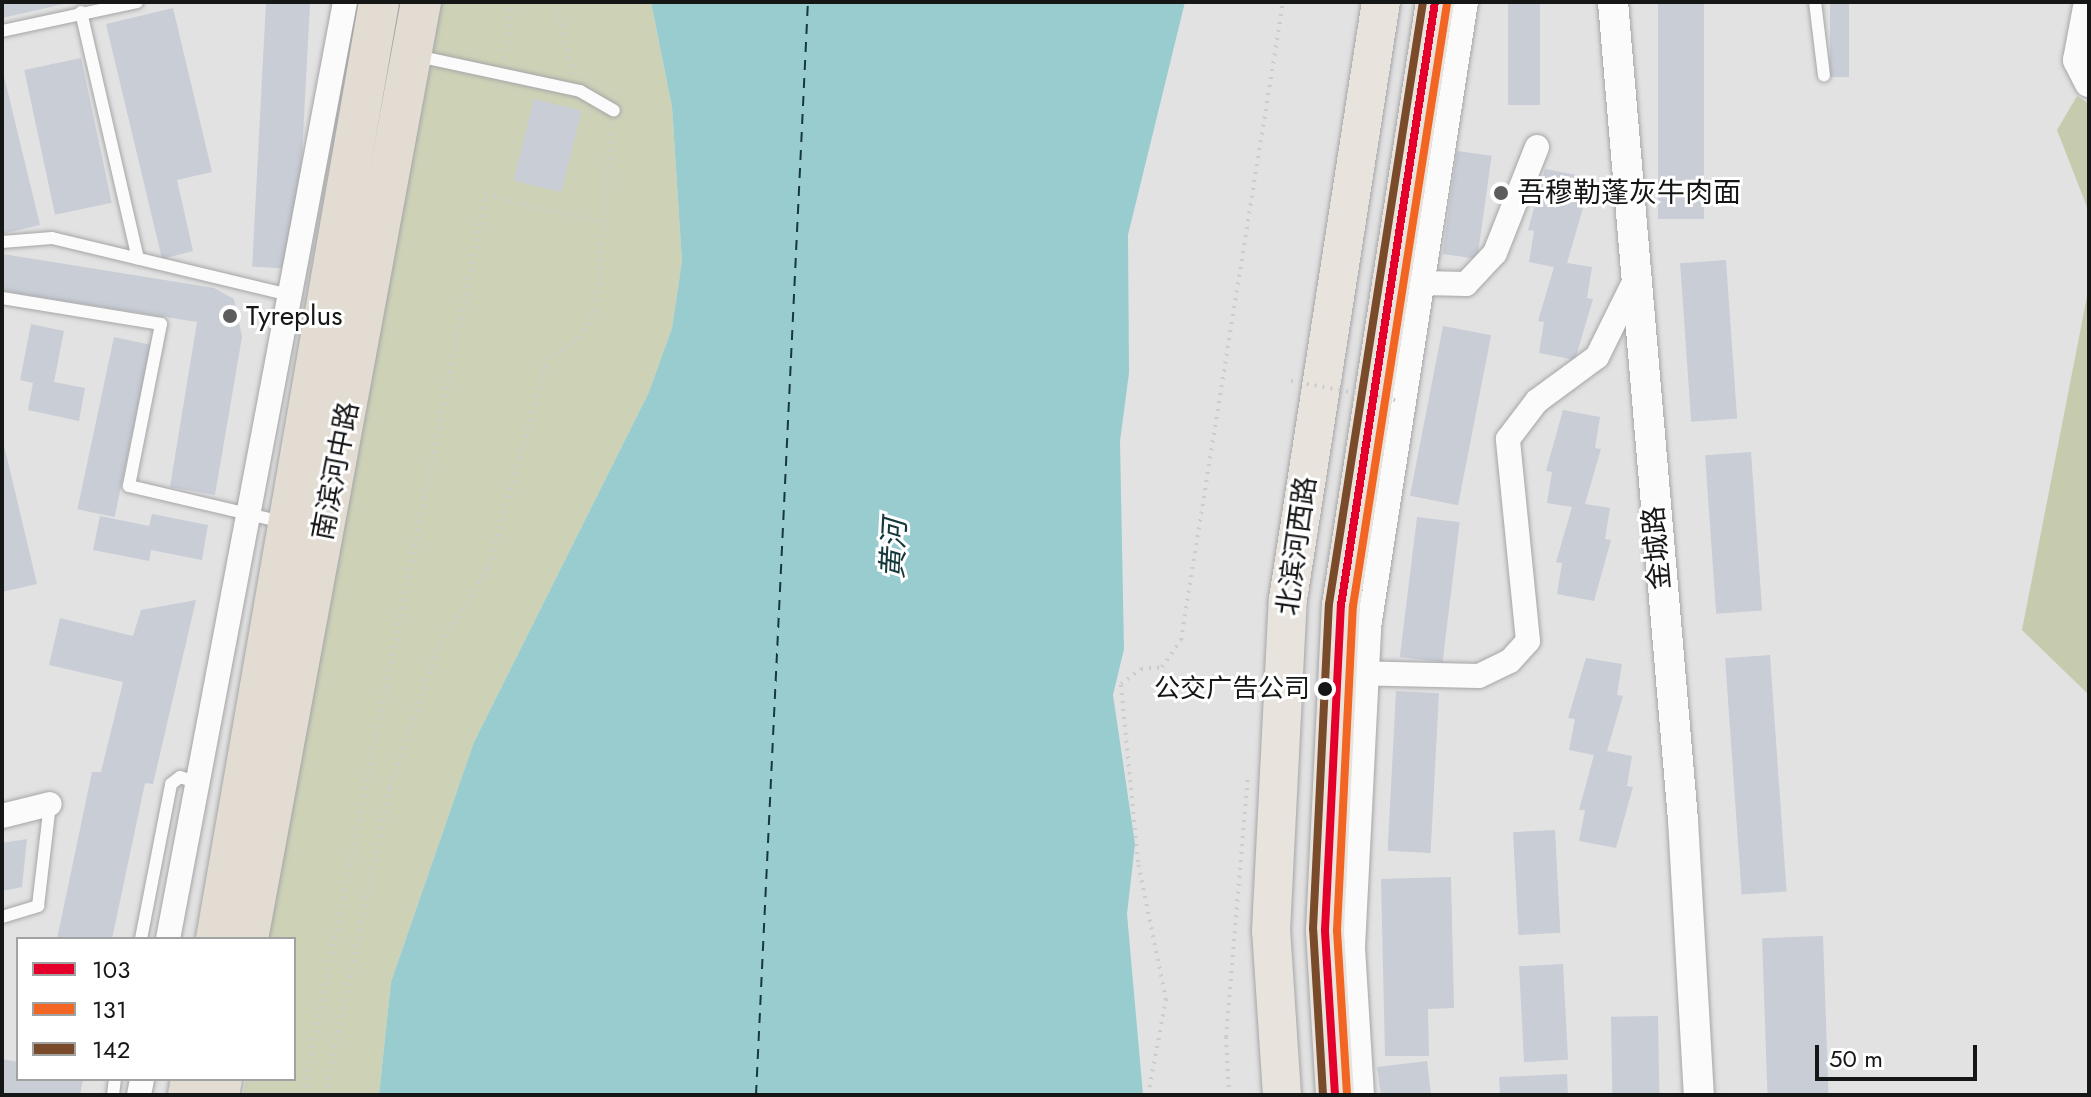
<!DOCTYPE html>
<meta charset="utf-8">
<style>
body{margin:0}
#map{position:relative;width:2091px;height:1097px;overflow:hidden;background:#e2e2e3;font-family:Jost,"Noto Sans SC",sans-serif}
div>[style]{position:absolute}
.green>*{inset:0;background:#cdd2b7}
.forest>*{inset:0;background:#c6cbae}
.water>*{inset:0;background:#98cccf}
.ferry>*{height:2px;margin-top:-1px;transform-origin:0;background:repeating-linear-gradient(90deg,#15393b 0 10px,transparent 0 18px)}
.building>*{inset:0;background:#c8cdd6;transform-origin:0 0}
.path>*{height:4px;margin-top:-2px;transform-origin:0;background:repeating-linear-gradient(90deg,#cbcccc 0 2px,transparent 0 8px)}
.roads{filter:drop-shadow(0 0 2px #a6a6a7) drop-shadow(0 0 2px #a6a6a7)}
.service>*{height:12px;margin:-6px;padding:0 6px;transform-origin:6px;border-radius:6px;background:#fbfbfb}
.minor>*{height:24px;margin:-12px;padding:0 12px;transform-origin:12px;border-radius:12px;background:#fbfbfb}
.tertiary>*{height:30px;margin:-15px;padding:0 15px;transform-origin:15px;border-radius:15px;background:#fbfbfb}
.primary>*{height:38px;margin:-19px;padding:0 19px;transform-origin:19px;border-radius:19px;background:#e8e4dd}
.trunk>*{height:40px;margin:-20px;padding:0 20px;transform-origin:20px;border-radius:20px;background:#e2dcd3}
.path-bridge>*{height:4px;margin-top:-2px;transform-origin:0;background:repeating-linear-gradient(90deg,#cbcccc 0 2px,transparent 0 8px)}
.bus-1>*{height:8px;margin:-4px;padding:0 4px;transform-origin:4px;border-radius:4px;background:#e4002b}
.bus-2>*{height:8px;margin:-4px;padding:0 4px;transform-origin:4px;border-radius:4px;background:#f26522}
.bus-3>*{height:8px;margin:-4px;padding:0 4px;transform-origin:4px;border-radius:4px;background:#7a4b2a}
.dots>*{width:22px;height:22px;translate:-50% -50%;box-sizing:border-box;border:4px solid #fff;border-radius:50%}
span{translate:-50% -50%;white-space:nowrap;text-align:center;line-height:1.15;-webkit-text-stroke:6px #fff;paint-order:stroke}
.bus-label{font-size:26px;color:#151616}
.right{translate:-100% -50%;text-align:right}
.poi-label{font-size:28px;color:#151616}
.left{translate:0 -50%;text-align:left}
.street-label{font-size:28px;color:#151616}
.water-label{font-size:30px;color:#15393b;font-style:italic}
.frame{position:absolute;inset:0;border:4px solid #151616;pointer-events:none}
.legend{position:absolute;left:16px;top:937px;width:280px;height:144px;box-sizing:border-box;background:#fff;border:2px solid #a1a2a2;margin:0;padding:10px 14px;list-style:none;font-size:24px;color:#151616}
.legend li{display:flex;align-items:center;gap:16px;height:40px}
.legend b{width:40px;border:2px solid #a1a2a2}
.scale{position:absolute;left:1815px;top:1045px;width:162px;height:36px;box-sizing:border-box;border:4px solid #151616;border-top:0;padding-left:10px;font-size:24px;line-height:28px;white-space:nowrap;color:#151616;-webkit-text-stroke:6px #fff;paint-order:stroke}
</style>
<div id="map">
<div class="green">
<i style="clip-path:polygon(441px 2px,651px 2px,672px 107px,682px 261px,672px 328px,649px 392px,474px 742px,391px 982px,379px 1095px,243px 1095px,246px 1079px,294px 1079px,294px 939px,266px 939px)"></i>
</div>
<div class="forest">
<i style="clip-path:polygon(2077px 96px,2089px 104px,2089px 212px,2057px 130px)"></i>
<i style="clip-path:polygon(2089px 286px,2089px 695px,2022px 630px)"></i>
</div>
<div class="water">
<i style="clip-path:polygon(651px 2px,1185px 2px,1128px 235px,1129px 373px,1120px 441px,1124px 649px,1113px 695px,1135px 844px,1127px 914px,1143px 1095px,379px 1095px,391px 982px,474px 742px,649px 392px,672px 328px,682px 261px,672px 107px)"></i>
</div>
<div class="ferry">
<i style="left:756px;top:1095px;width:1094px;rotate:-87.28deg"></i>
</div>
<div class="building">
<i style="clip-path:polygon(2px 2px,68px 2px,68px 3px,2px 18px)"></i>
<i style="left:266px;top:2px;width:44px;height:265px;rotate:3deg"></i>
<i style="left:1508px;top:2px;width:32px;height:103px"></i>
<i style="left:1658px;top:2px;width:46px;height:217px"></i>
<i style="left:1830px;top:2px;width:19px;height:75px"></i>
<i style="clip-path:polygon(173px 8px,212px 172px,177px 180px,193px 251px,162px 259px,106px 24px)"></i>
<i style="left:81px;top:58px;width:148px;height:58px;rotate:78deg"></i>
<i style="clip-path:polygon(2px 68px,40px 225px,2px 234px)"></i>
<i style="left:534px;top:99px;width:49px;height:84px;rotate:14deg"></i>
<i style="left:1457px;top:151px;width:35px;height:104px;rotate:8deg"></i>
<i style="clip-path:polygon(1545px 169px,1582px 176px,1577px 207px,1583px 208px,1567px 263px,1592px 267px,1587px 298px,1593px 299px,1575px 360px,1539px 353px,1544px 322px,1538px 321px,1554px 267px,1529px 262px,1534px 231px,1528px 230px)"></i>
<i style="clip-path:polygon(3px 254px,214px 288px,234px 299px,242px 337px,215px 495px,170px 487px,197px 322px,2px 291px)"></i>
<i style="left:1726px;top:260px;width:159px;height:46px;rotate:86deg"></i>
<i style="clip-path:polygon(31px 324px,64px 331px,54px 382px,85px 388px,79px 421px,28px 410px,33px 383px,20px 380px)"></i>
<i style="left:1443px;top:326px;width:49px;height:173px;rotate:11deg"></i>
<i style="left:114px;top:337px;width:38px;height:176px;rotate:12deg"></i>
<i style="clip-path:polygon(1563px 410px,1600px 417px,1595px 448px,1601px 449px,1585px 504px,1610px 508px,1605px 539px,1611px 540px,1594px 601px,1557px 594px,1562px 563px,1556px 562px,1572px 507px,1547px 503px,1552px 472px,1546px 471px)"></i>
<i style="clip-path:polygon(2px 437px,37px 584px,2px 592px)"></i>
<i style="left:1751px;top:452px;width:159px;height:46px;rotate:86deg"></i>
<i style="clip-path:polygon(152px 514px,208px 525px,202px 560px,151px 550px,149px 561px,93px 550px,100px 516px,149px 526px)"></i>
<i style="left:1417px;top:517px;width:43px;height:141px;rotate:7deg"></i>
<i style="clip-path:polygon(196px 600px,153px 784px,145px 783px,112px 939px,57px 939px,92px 772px,101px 772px,123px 682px,49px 665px,60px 618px,133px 636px,141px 610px)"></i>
<i style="left:1770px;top:655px;width:237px;height:45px;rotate:86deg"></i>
<i style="clip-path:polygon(1586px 658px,1622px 664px,1617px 695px,1623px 696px,1607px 751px,1632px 756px,1627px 786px,1633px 787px,1616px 848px,1579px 841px,1585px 810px,1579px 810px,1594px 755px,1569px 750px,1575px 719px,1568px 718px)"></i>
<i style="left:1396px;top:691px;width:43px;height:160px;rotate:3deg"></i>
<i style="left:1555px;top:830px;width:103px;height:42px;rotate:87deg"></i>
<i style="clip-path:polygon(27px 839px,22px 887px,2px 891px,2px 843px)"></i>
<i style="clip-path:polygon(1451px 877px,1454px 1008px,1428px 1009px,1429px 1056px,1385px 1056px,1381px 879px)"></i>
<i style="left:1823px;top:936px;width:159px;height:61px;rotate:88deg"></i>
<i style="left:1563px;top:964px;width:96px;height:44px;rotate:87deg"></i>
<i style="left:1658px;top:1016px;width:79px;height:47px;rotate:89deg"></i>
<i style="clip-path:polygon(2px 1059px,18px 1062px,18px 1079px,83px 1079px,80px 1095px,2px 1095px)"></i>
<i style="clip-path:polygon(1427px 1061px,1431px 1095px,1381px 1095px,1377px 1067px)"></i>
<i style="clip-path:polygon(1567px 1074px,1568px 1095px,1500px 1095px,1499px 1077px)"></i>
</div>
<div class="path">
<i style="left:556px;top:2px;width:74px;rotate:76.7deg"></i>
<i style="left:505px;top:59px;width:57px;rotate:-83deg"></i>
<i style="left:303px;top:1095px;width:918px;rotate:-78.51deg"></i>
<i style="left:486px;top:195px;width:121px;rotate:13.3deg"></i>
<i style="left:325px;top:1095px;width:315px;rotate:-78.1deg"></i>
<i style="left:390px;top:787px;width:151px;rotate:-71.1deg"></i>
<i style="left:439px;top:644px;width:92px;rotate:-57deg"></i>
<i style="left:489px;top:567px;width:216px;rotate:-74.4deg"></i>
<i style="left:547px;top:359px;width:38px;rotate:-33deg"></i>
<i style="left:579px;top:338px;width:33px;rotate:-59deg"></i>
<i style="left:596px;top:310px;width:185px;rotate:-85deg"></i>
<i style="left:1148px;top:1095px;width:97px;rotate:-79.3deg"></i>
<i style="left:1166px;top:1000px;width:141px;rotate:-101.5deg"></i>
<i style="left:1138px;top:862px;width:179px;rotate:-95.5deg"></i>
<i style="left:1121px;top:684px;width:25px;rotate:-37deg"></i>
<i style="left:1141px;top:669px;width:21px;rotate:-5deg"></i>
<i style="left:1162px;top:667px;width:33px;rotate:-55deg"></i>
<i style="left:1181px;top:640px;width:646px;rotate:-80.92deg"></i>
<i style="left:1229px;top:1095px;width:58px;rotate:-93deg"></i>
<i style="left:1226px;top:1037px;width:262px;rotate:-85.2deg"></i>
</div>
<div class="roads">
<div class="service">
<i style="left:1815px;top:2px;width:74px;rotate:83deg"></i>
<i style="left:81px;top:12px;width:253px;rotate:77deg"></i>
<i style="left:2px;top:31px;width:138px;rotate:-12.1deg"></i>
<i style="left:417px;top:56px;width:167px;rotate:12.1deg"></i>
<i style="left:580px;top:91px;width:39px;rotate:30deg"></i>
<i style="left:2px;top:242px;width:50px;rotate:-4.6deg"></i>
<i style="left:52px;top:238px;width:241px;rotate:13.5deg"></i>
<i style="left:2px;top:298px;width:161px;rotate:9.3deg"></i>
<i style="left:161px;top:324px;width:165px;rotate:101.2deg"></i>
<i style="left:129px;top:486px;width:157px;rotate:13.2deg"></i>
<i style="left:2px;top:917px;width:38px;rotate:-17deg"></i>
<i style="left:38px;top:906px;width:103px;rotate:-83.3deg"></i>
<i style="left:141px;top:939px;width:158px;rotate:-79deg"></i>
<i style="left:171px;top:784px;width:11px;rotate:-38deg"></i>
<i style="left:180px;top:777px;width:19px;rotate:18deg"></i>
<i style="left:113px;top:1095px;width:16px;rotate:-83deg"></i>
</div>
<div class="minor">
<i style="left:1423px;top:283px;width:43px;rotate:1.3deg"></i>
<i style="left:1466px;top:284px;width:42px;rotate:-46.9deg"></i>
<i style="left:1495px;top:253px;width:114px;rotate:-68.4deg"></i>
<i style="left:1350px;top:673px;width:129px;rotate:1.3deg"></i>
<i style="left:1479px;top:676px;width:34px;rotate:-26deg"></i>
<i style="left:1510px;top:661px;width:27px;rotate:-48deg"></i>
<i style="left:1528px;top:641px;width:203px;rotate:-95.7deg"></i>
<i style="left:1508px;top:439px;width:48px;rotate:-52.7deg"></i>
<i style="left:1537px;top:401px;width:74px;rotate:-36.3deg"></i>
<i style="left:1597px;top:357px;width:88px;rotate:-63.7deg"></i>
<i style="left:2px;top:816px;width:49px;rotate:-14deg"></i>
<i style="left:168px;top:939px;width:954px;rotate:-79.3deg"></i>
<i style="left:139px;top:1095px;width:16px;rotate:-79deg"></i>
<i style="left:1362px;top:1095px;width:148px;rotate:-93.5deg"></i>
<i style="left:1353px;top:947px;width:320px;rotate:-87.1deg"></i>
<i style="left:1369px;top:627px;width:632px;rotate:-81.18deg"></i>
</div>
<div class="tertiary">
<i style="left:1613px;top:2px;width:821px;rotate:85.11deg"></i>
<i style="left:1683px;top:820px;width:275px;rotate:86.7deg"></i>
<i style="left:2089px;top:2px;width:59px;rotate:100.7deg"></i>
<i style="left:2078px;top:60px;width:25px;rotate:63deg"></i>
</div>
<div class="primary">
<i style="left:1282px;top:1095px;width:164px;rotate:-93.8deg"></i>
<i style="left:1271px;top:931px;width:332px;rotate:-87.1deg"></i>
<i style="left:1288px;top:599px;width:604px;rotate:-81.15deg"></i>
<i style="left:1335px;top:1095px;width:165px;rotate:-93.5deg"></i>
<i style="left:1325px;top:930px;width:325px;rotate:-87.2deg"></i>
<i style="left:1341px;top:605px;width:610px;rotate:-81.14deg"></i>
</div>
<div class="trunk">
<i style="left:216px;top:939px;width:951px;rotate:-80.13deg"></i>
<i style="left:248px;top:939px;width:953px;rotate:-79.54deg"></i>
<i style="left:188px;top:1095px;width:16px;rotate:-79deg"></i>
<i style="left:219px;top:1095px;width:16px;rotate:-79deg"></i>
</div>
</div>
<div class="path-bridge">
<i style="left:1291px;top:381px;width:106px;rotate:10.4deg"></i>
</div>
<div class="bus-1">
<i style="left:1335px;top:1095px;width:165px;rotate:-93.5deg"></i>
<i style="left:1325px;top:930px;width:325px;rotate:-87.2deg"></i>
<i style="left:1341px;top:605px;width:610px;rotate:-81.14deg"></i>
</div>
<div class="bus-2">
<i style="left:1347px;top:1094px;width:164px;rotate:-93.5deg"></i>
<i style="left:1337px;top:930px;width:324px;rotate:-87.2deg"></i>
<i style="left:1353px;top:606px;width:609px;rotate:-81.13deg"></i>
</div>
<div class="bus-3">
<i style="left:1323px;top:1095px;width:166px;rotate:-93.4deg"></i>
<i style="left:1313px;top:929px;width:325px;rotate:-87.2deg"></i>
<i style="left:1329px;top:604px;width:609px;rotate:-81.13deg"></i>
</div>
<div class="dots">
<i style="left:1501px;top:193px;background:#5d5d5e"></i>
<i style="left:230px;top:316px;background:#5d5d5e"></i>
<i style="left:1325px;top:689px;background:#151616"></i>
</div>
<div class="bus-label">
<span class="right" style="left:1310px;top:689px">公交广告公司</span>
</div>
<div class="poi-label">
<span class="left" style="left:1517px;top:193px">吾穆勒蓬灰牛肉面</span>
<span class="left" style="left:246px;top:316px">Tyreplus</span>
</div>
<div class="street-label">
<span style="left:336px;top:471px;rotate:-79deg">南滨河中路</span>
<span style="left:1297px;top:546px;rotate:-82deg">北滨河西路</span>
<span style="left:1657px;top:548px;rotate:-95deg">金城路</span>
</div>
<div class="water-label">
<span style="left:894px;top:549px;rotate:-87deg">黄河</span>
</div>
<div class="frame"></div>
<ul class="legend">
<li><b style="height:10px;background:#e4002b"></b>103</li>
<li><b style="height:10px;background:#f26522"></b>131</li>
<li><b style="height:10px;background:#7a4b2a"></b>142</li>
</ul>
<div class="scale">50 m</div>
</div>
